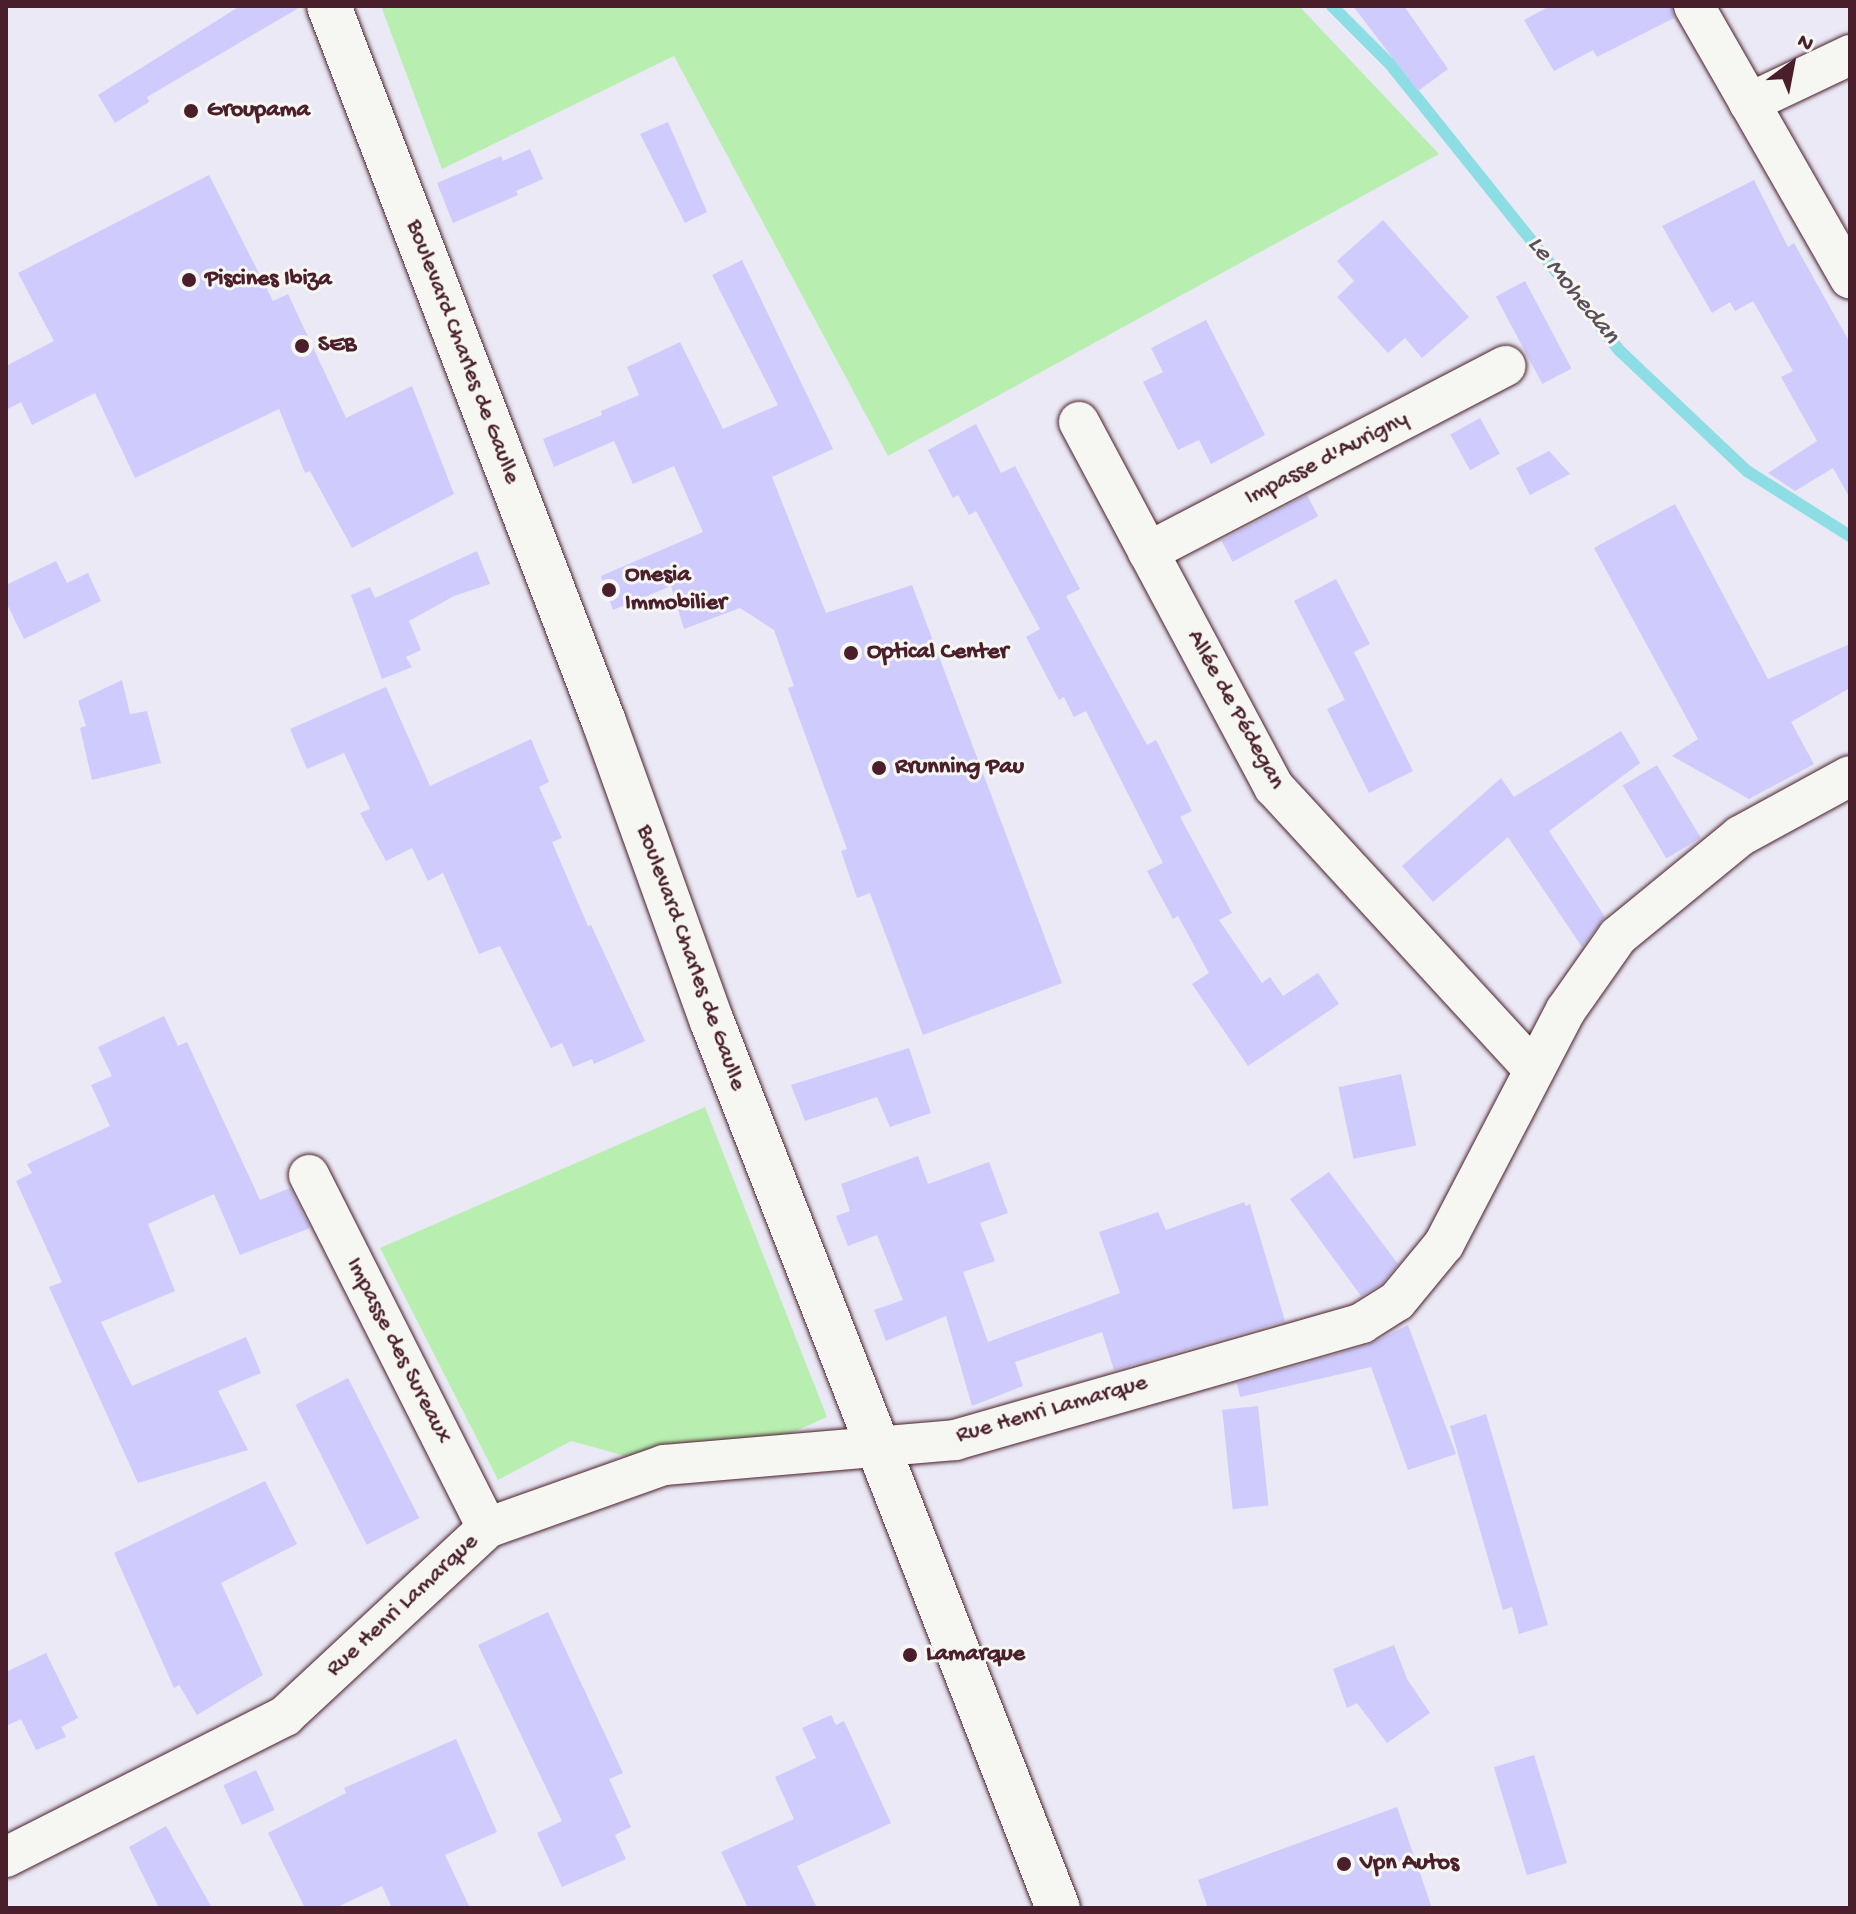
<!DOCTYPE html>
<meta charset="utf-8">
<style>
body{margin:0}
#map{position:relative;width:1856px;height:1914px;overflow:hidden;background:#eae9f5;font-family:"Gochi Hand",sans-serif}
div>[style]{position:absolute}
.green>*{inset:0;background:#b8efb1}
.stream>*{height:12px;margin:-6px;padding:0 6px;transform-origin:6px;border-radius:6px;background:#8ddee4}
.building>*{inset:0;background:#cfcbfd;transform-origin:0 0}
.roads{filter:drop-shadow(0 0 2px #4a1f2b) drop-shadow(0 0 2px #4a1f2b)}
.street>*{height:40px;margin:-20px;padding:0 20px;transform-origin:20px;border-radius:20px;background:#f6f6f2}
.secondary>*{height:44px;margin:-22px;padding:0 22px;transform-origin:22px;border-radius:22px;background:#f6f6f2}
.dots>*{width:22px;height:22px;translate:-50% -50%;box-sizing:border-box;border:4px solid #f6f6f2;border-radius:50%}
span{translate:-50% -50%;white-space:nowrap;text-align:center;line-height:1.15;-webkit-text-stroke:6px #f6f6f2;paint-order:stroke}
.poi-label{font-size:24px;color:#4a1f2b;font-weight:700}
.left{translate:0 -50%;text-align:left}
.street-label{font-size:24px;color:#4a1f2b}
.water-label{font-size:26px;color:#5b4f59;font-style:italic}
.frame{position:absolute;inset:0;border:8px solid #4a1f2b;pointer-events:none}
.north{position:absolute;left:1752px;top:24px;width:80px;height:80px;-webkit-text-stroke:6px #f6f6f2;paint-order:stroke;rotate:32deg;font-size:22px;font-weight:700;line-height:32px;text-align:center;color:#4a1f2b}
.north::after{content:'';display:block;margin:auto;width:28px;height:36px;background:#4a1f2b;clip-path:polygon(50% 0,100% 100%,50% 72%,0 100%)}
</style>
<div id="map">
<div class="green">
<i style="clip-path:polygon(381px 6px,1299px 6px,1439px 154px,888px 456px,674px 56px,442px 169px)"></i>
<i style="clip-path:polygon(705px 1107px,827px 1417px,782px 1437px,633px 1458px,571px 1441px,498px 1480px,380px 1248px)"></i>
</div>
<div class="stream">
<i style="left:1332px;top:6px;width:82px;rotate:45deg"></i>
<i style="left:1390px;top:64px;width:368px;rotate:51.3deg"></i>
<i style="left:1620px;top:351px;width:175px;rotate:43.4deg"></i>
<i style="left:1747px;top:471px;width:122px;rotate:32.3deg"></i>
</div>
<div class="building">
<i style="clip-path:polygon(240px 6px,302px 6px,147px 97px,149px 102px,115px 123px,98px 95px)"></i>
<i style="clip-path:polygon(1353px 6px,1404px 6px,1448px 69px,1418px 91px)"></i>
<i style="clip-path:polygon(1550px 6px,1671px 6px,1674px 18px,1597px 57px,1593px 50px,1554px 71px,1524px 20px)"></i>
<i style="clip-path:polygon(668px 122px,707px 212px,685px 223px,640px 134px)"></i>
<i style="clip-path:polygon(530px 149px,543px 179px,516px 191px,518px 195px,453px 223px,437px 183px,501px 156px,503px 161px)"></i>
<i style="clip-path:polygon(209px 175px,273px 301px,288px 294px,346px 418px,412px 386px,454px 494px,352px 548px,310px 471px,305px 473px,279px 409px,135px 478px,95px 393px,32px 425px,21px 402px,6px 410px,6px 366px,54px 341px,18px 273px)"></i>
<i style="clip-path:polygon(1754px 180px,1788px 247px,1794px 243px,1850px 343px,1850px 498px,1833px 468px,1795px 491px,1768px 473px,1817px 441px,1781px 377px,1793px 371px,1753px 301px,1735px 311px,1730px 302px,1712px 313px,1662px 226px)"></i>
<i style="clip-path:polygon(1383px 220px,1469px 317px,1422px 358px,1405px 338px,1388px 353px,1337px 297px,1354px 281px,1337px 261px)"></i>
<i style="clip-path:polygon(742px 260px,833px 449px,772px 477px,826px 613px,912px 585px,1062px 983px,923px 1035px,870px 893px,857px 898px,841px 851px,847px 849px,788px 688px,794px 686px,774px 630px,740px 608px,684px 629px,671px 586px,613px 610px,601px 576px,703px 532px,674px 466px,633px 484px,614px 441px,554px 467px,543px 439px,602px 415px,601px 411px,639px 395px,627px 367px,680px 342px,723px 429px,778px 405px,712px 275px)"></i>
<i style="left:1525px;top:281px;width:99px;height:33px;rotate:62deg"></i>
<i style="clip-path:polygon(1206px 320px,1265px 435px,1211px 464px,1199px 440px,1178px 450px,1143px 382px,1163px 372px,1151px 348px)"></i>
<i style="left:1480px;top:418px;width:41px;height:34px;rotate:61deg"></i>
<i style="clip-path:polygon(976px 424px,1001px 473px,1015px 466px,1080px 589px,1066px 596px,1147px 745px,1156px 740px,1192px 811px,1180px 817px,1232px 913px,1219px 920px,1262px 983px,1270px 977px,1283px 996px,1318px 973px,1339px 1004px,1248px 1066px,1192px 984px,1209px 973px,1178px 916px,1173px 919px,1147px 871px,1163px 863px,1086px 711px,1074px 717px,1064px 697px,1059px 700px,1026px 637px,1040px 629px,976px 511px,969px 515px,958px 495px,953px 498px,928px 450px)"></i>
<i style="clip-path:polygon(1549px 451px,1570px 474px,1530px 495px,1516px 468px)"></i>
<i style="left:1307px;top:495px;width:24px;height:97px;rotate:62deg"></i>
<i style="clip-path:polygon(1675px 504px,1768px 679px,1850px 644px,1850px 688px,1791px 722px,1814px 764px,1749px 799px,1672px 756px,1698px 739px,1594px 548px)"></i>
<i style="clip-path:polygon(477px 551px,490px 584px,454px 596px,409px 621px,421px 650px,406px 657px,412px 667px,382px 679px,351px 595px,370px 587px,375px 598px)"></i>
<i style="clip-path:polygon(56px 561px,67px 583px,88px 573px,101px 601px,24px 639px,6px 602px,6px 585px)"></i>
<i style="clip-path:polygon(1336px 579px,1370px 644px,1354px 652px,1413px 771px,1369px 793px,1327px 709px,1345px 700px,1294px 601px)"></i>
<i style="clip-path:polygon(122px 680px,130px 714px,147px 711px,161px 763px,92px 780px,80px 728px,86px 726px,78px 701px)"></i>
<i style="clip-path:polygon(386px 687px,430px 786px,531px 739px,549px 782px,539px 787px,562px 838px,552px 842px,588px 926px,591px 925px,645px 1041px,594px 1064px,592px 1059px,573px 1067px,562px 1043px,551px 1048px,500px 946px,479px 954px,443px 873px,428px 881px,412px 848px,386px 861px,360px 813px,370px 809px,344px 753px,307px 769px,290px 729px)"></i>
<i style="clip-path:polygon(1621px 731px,1640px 763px,1549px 831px,1605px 917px,1582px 947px,1508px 837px,1433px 902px,1402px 866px,1501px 778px,1514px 797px)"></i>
<i style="left:1657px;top:765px;width:85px;height:40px;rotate:59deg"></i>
<i style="clip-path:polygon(164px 1016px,178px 1046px,187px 1042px,260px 1200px,290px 1188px,310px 1228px,240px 1255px,214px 1194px,148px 1224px,175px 1291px,101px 1322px,132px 1386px,246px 1337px,261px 1373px,218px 1391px,248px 1450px,138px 1483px,49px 1287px,62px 1282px,16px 1181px,32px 1173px,27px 1164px,110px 1126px,91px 1085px,112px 1076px,98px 1047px)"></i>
<i style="clip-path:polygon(909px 1048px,931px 1113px,890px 1127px,877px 1097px,805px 1121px,791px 1085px)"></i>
<i style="left:1401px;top:1074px;width:73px;height:64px;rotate:78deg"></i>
<i style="clip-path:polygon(918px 1156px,928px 1184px,989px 1162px,1008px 1213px,980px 1223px,995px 1261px,963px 1272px,988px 1342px,1120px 1293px,1099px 1232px,1158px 1212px,1166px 1230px,1244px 1202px,1246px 1206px,1250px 1204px,1285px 1321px,1114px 1370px,1102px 1332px,1015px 1362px,1023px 1386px,972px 1406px,946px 1316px,886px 1341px,874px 1310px,903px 1300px,877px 1235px,848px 1246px,836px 1216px,850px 1211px,841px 1184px)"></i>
<i style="clip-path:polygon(1329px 1172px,1398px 1264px,1382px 1284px,1361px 1296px,1290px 1199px)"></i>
<i style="clip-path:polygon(1408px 1325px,1456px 1454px,1408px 1470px,1371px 1367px,1240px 1397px,1237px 1383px,1368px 1345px)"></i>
<i style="left:348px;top:1378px;width:157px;height:59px;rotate:63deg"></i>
<i style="left:1258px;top:1406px;width:100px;height:36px;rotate:84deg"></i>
<i style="clip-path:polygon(1486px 1414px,1548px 1625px,1519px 1634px,1512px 1607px,1503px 1610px,1450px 1426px)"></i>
<i style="clip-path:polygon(265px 1481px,297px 1544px,221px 1583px,263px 1675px,197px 1715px,179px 1685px,174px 1688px,114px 1553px)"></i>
<i style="clip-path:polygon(548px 1612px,623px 1773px,609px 1779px,631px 1827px,615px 1835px,626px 1859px,562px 1887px,537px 1833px,562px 1821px,478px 1645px)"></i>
<i style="clip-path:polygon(1394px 1645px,1407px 1679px,1430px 1713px,1387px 1743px,1357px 1703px,1347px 1708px,1333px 1669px)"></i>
<i style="clip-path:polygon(46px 1653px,78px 1718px,61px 1727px,66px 1737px,36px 1750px,21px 1719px,6px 1726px,6px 1672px)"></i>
<i style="clip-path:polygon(831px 1715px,836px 1725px,844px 1721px,891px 1823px,797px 1866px,817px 1908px,748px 1908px,721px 1852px,794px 1819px,775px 1777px,816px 1758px,802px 1728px)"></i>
<i style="clip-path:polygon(456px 1739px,497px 1832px,445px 1855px,470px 1908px,392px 1908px,382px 1886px,335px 1908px,305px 1908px,268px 1833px,346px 1793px,344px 1788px)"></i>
<i style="left:1534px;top:1755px;width:113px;height:42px;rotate:73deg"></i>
<i style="left:256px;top:1770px;width:44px;height:36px;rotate:65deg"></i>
<i style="clip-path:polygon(1397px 1807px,1432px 1908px,1208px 1908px,1198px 1880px)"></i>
<i style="clip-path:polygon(166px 1826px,212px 1908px,159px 1908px,129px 1847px)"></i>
</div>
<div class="roads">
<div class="street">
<i style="left:1694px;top:6px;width:314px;rotate:60.2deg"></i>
<i style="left:1749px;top:103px;width:112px;rotate:-25.4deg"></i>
<i style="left:1079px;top:422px;width:414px;rotate:61.9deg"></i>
<i style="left:1274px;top:787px;width:384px;rotate:47.4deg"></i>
<i style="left:1148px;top:552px;width:403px;rotate:-27.5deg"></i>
<i style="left:309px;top:1175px;width:395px;rotate:63.2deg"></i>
<i style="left:6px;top:1857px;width:313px;rotate:-26.8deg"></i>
<i style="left:285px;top:1716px;width:276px;rotate:-42.9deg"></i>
<i style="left:487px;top:1528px;width:188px;rotate:-19.6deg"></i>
<i style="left:664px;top:1465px;width:292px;rotate:-4.9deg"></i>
<i style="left:955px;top:1440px;width:423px;rotate:-16deg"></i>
<i style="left:1362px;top:1323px;width:41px;rotate:-32.2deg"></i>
<i style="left:1397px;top:1301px;width:74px;rotate:-50.5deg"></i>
<i style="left:1444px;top:1244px;width:264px;rotate:-62.5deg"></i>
<i style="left:1566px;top:1010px;width:90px;rotate:-54.9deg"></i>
<i style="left:1618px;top:936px;width:158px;rotate:-39.3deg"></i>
<i style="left:1740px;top:836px;width:125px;rotate:-28.6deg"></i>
</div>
<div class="secondary">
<i style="left:329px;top:6px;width:767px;rotate:68.99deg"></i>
<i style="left:604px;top:722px;width:316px;rotate:70.2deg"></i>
<i style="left:711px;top:1019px;width:954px;rotate:68.68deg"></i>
</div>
</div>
<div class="dots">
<i style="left:191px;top:111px;background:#4a1f2b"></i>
<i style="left:189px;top:280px;background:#4a1f2b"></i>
<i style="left:302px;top:346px;background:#4a1f2b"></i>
<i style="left:609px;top:590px;background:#4a1f2b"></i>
<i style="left:851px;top:653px;background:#4a1f2b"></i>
<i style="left:879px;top:768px;background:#4a1f2b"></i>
<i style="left:910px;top:1655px;background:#4a1f2b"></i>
<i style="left:1344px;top:1864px;background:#4a1f2b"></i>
</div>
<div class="poi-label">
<span class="left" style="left:207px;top:111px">Groupama</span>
<span class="left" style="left:205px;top:280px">Piscines Ibiza</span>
<span class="left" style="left:318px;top:346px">SEB</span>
<span class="left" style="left:625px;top:590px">Onesia<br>Immobilier</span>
<span class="left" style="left:867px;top:653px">Optical Center</span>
<span class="left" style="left:895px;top:768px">Rrunning Pau</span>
<span class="left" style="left:926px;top:1655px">Lamarque</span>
<span class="left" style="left:1360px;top:1864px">Vpn Autos</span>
</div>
<div class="street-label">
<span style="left:462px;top:352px;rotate:69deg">Boulevard Charles de Gaulle</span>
<span style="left:1327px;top:459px;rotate:-27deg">Impasse d'Aurigny</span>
<span style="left:1235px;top:710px;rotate:61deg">Allée de Pédegan</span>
<span style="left:690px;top:958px;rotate:70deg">Boulevard Charles de Gaulle</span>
<span style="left:398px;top:1351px;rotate:63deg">Impasse des Sureaux</span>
<span style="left:1052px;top:1410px;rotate:-16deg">Rue Henri Lamarque</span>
<span style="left:403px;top:1606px;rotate:-43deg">Rue Henri Lamarque</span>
</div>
<div class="water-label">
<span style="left:1572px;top:291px;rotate:51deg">Le Mohedan</span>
</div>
<div class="frame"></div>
<div class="north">N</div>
</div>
